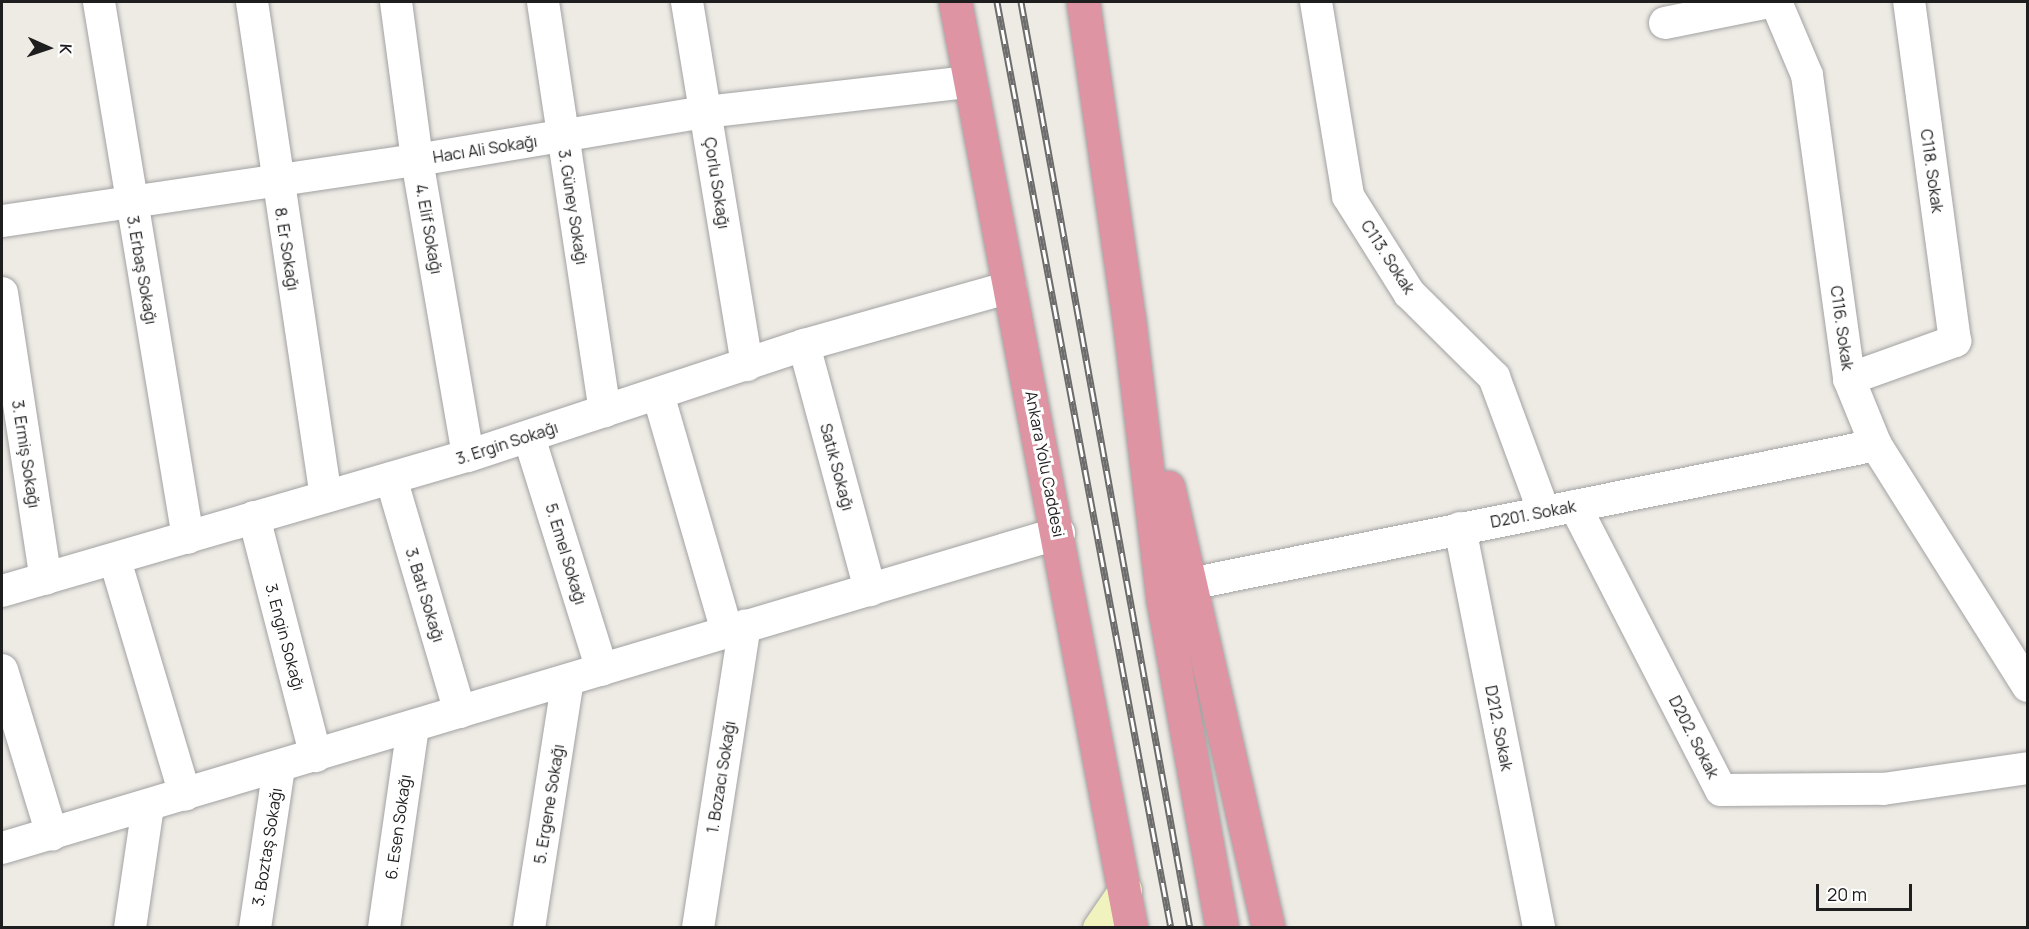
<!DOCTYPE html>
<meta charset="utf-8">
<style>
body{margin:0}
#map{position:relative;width:2029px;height:929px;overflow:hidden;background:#eeebe5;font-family:Manrope,sans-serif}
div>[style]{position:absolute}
.roads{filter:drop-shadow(0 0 2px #a2a2a2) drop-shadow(0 0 2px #a2a2a2)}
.street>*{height:32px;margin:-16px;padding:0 16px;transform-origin:16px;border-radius:16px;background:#fff}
.secondary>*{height:33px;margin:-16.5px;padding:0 16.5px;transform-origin:16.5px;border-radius:16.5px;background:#f0f3be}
.highway>*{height:33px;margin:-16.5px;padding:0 16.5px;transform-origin:16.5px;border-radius:16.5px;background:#de94a2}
.rail>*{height:7px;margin-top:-3.5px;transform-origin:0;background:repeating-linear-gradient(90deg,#fff 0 14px,#6c6c6c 0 28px);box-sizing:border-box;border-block:2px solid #6c6c6c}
span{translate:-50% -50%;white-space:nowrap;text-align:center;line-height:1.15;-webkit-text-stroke:6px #fff;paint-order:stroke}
.street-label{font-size:16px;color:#1e1e1e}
.frame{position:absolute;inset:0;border:3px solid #1e1e1e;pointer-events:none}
.north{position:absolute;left:18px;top:18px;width:60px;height:60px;-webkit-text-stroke:4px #fff;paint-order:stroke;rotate:93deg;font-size:16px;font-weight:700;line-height:24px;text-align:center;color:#1e1e1e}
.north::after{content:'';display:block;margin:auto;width:21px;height:27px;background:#1e1e1e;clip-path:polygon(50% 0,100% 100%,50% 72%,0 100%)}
.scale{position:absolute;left:1816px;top:884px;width:96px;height:27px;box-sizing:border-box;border:3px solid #1e1e1e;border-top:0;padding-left:8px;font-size:18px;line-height:21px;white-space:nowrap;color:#1e1e1e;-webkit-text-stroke:4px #fff;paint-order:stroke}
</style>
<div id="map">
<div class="roads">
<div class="street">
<i style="left:99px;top:2px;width:543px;rotate:80.57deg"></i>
<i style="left:252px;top:2px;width:500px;rotate:81.5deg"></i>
<i style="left:396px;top:2px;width:159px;rotate:82.4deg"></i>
<i style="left:417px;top:160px;width:300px;rotate:80.2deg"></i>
<i style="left:543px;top:2px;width:414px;rotate:81.4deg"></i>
<i style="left:687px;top:2px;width:368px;rotate:80.6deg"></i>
<i style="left:1316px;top:2px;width:197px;rotate:80.6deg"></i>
<i style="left:1348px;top:196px;width:115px;rotate:57.8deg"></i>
<i style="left:1409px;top:293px;width:120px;rotate:44.7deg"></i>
<i style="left:1494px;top:377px;width:144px;rotate:69.7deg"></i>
<i style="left:1776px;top:2px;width:79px;rotate:67deg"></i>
<i style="left:1807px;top:75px;width:307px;rotate:82.1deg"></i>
<i style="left:1849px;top:379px;width:71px;rotate:67.8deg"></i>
<i style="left:1876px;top:445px;width:285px;rotate:57.8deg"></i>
<i style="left:1665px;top:23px;width:106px;rotate:-11.4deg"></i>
<i style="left:2px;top:221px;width:419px;rotate:-8.4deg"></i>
<i style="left:417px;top:160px;width:292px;rotate:-9.5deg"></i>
<i style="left:705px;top:112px;width:267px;rotate:-6.5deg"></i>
<i style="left:2px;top:293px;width:289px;rotate:81.3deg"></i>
<i style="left:804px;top:345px;width:254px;rotate:74.9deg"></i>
<i style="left:1849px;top:379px;width:113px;rotate:-19.7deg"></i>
<i style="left:1955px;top:341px;width:342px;rotate:-97.7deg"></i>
<i style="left:658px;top:394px;width:247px;rotate:73.8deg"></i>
<i style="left:529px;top:437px;width:244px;rotate:72.6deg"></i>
<i style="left:391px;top:478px;width:244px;rotate:73.6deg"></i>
<i style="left:1575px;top:506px;width:319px;rotate:62.8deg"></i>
<i style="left:1721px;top:790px;width:162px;rotate:-0.4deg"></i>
<i style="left:1883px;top:789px;width:147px;rotate:-8.2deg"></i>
<i style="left:254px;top:517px;width:247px;rotate:75.5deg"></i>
<i style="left:1460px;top:528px;width:408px;rotate:78.8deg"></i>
<i style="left:115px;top:560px;width:245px;rotate:73.4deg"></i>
<i style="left:1190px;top:584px;width:700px;rotate:-11.45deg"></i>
<i style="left:2px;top:591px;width:485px;rotate:-16.2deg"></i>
<i style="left:468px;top:456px;width:354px;rotate:-18.3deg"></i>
<i style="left:804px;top:345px;width:214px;rotate:-15.7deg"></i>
<i style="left:2px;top:670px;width:172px;rotate:73.1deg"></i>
<i style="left:2px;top:848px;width:1103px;rotate:-16.59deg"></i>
<i style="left:130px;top:928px;width:123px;rotate:-81.6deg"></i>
<i style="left:255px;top:928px;width:163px;rotate:-81.5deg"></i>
<i style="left:384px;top:928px;width:203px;rotate:-81.8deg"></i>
<i style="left:529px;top:928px;width:251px;rotate:-81.1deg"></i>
<i style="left:698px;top:928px;width:306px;rotate:-81.2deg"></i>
</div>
<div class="secondary">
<i style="left:1099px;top:928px;width:46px;rotate:-55.6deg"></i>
</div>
<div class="highway">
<i style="left:955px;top:2px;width:943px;rotate:79.24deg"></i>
<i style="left:1083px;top:2px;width:322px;rotate:81.8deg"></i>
<i style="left:1129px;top:321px;width:282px;rotate:83.1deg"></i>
<i style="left:1163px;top:601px;width:332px;rotate:79.8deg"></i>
<i style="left:1168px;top:487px;width:452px;rotate:77.2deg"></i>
</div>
</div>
<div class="rail">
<i style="left:997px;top:2px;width:942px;rotate:79.36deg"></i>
<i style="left:1021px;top:2px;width:941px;rotate:79.66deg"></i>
</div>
<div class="street-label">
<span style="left:485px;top:149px;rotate:-9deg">Hacı Ali Sokağı</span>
<span style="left:1932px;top:171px;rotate:82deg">C118. Sokak</span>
<span style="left:717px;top:183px;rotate:81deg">Çorlu Sokağı</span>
<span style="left:573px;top:207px;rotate:81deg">3. Güney Sokağı</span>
<span style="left:429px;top:229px;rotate:80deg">4. Elif Sokağı</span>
<span style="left:287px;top:249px;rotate:81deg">8. Er Sokağı</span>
<span style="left:1388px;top:257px;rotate:57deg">C113. Sokak</span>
<span style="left:142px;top:270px;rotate:80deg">3. Erbaş Sokağı</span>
<span style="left:1842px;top:328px;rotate:82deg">C116. Sokak</span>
<span style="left:507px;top:443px;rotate:-18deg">3. Ergin Sokağı</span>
<span style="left:26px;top:454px;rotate:81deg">3. Ermiş Sokağı</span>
<span style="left:1045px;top:464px;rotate:79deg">Ankara Yolu Caddesi</span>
<span style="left:837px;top:467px;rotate:75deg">Satık Sokağı</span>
<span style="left:1533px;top:514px;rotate:-11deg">D201. Sokak</span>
<span style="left:566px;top:554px;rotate:73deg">5. Emel Sokağı</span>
<span style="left:425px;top:595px;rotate:73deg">3. Batı Sokağı</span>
<span style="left:285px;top:637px;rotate:75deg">3. Engin Sokağı</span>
<span style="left:1499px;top:728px;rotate:79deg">D212. Sokak</span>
<span style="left:1694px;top:737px;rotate:63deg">D202. Sokak</span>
<span style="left:721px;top:777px;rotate:-81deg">1. Bozacı Sokağı</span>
<span style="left:549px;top:804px;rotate:-81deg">5. Ergene Sokağı</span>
<span style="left:398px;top:827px;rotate:-82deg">6. Esen Sokağı</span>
<span style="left:267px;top:847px;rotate:-81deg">3. Boztaş Sokağı</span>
</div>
<div class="frame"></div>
<div class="north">K</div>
<div class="scale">20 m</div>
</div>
